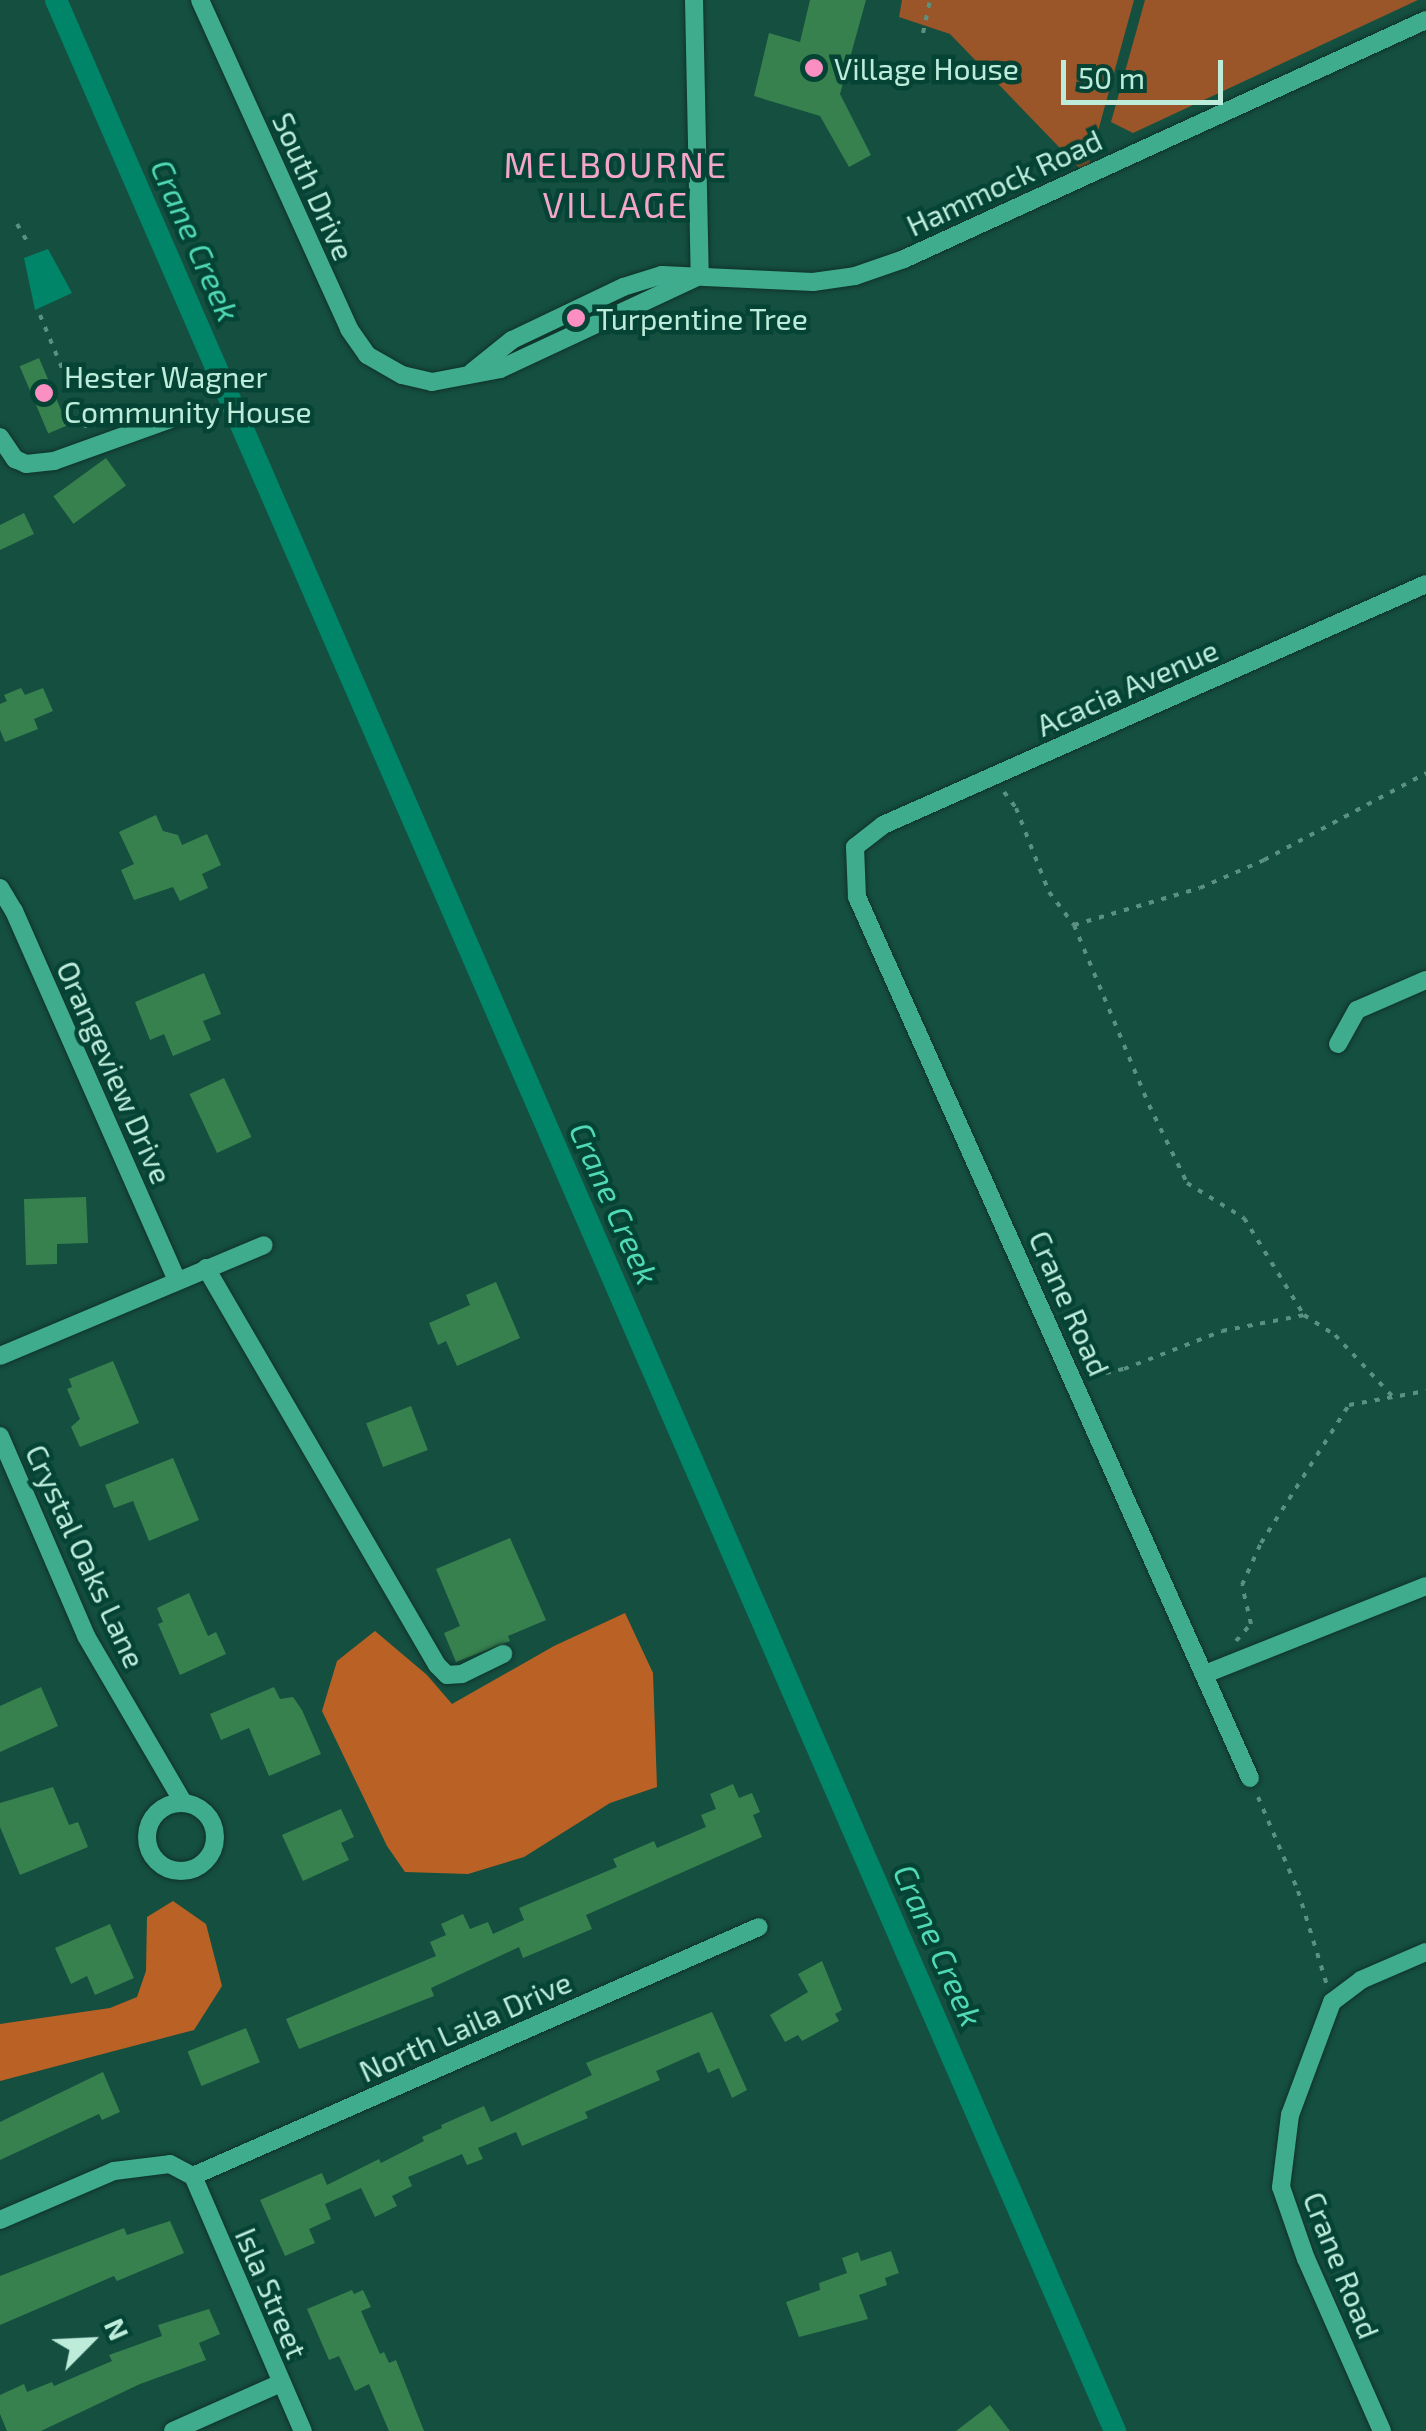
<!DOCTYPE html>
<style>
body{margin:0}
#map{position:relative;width:1426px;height:2431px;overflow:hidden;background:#154f40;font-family:"Exo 2",sans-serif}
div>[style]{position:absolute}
.green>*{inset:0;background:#9a5528}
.forest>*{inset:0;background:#ba6225}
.water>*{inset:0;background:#008569}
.canal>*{height:22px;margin:-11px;padding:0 11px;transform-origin:11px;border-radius:11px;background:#008569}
.building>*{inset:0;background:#37814e;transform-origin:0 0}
.path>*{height:4px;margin-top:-2px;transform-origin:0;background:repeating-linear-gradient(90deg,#5b9181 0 5px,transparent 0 13px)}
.roads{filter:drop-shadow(0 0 2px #103228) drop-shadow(0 0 2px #103228)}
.minor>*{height:18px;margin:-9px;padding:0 9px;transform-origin:9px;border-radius:9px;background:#40ac8e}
.minor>.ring{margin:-9px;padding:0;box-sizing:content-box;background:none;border:18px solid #40ac8e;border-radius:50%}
.dots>*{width:28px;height:28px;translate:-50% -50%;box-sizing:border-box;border:5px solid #054435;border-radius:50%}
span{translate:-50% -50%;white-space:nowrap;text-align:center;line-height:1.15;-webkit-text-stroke:9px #054435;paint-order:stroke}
.poi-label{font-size:30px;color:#bdecdb}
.left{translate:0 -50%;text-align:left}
.street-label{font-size:30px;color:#bdecdb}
.water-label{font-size:32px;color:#50d9b4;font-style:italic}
.quarter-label{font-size:35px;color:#f3a6c8;letter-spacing:2.5px}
.north{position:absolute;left:40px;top:2291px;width:100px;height:100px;-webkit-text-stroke:8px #054435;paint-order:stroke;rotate:66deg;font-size:28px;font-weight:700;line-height:40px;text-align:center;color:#bdecdb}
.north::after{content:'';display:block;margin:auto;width:35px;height:45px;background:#bdecdb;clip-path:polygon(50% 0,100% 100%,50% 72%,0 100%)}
.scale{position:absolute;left:1061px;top:60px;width:162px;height:45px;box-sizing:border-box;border:5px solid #bdecdb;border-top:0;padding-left:12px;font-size:30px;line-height:35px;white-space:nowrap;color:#bdecdb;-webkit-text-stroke:8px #054435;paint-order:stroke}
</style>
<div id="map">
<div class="green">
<i style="clip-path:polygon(902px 0,1134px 0,1086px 175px,950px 34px,899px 17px)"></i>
<i style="clip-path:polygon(1145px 0,1418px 0,1133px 133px,1111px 122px)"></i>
</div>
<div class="forest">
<i style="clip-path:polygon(625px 1613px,653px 1673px,657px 1787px,610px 1803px,524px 1857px,468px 1874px,405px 1872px,387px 1846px,322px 1711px,337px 1661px,375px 1631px,427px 1675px,452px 1704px,554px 1646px)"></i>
<i style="clip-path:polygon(173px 1901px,206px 1924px,222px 1986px,194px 2030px,0 2081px,0 2024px,110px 2008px,137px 1997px,146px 1971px,147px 1917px)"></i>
</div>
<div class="water">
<i style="clip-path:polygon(48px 249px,72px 293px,35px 310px,24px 258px)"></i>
</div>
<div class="canal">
<i style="left:56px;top:0;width:2652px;rotate:66.46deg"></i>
</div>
<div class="building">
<i style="clip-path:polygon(810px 0,866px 0,840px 94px,871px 155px,849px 167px,820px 116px,754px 96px,769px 33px,800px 42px)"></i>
<i style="left:39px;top:358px;width:73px;height:21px;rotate:67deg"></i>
<i style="left:106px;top:458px;width:34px;height:65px;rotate:54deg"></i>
<i style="clip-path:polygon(24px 513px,34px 534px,0 550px,0 525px)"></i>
<i style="clip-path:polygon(21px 688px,25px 695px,43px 688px,53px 711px,34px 719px,38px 729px,5px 742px,0 730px,0 704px,7px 701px,4px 695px)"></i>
<i style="clip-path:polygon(156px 815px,163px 831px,178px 835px,182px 845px,207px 834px,221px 865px,202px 874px,208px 888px,180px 901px,173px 887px,134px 900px,121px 870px,134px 864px,119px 832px)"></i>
<i style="clip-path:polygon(204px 973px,221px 1014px,203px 1021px,211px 1040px,173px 1056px,164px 1034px,150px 1040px,135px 1002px)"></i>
<i style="left:224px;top:1078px;width:65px;height:38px;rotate:65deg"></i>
<i style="clip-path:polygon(86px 1197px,88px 1243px,57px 1244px,57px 1264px,26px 1265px,24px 1199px)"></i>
<i style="clip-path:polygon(496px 1282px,520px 1338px,457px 1366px,446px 1341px,438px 1345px,429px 1323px,470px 1305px,466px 1295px)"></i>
<i style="clip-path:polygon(113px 1361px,139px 1423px,80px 1447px,71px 1427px,80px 1419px,67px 1389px,72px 1387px,69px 1379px)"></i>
<i style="left:411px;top:1406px;width:47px;height:48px;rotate:69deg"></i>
<i style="clip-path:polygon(173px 1458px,199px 1520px,149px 1541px,133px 1501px,114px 1508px,105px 1485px)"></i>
<i style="clip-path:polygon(510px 1538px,546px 1620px,508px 1636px,510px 1641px,456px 1662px,444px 1633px,460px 1626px,436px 1569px)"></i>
<i style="clip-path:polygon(189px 1593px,208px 1636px,216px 1632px,226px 1654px,180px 1675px,158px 1624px,163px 1622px,157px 1608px)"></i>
<i style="clip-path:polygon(41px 1687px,58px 1726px,0 1752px,0 1706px)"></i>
<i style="clip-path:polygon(274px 1687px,280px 1699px,293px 1697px,302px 1710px,321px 1754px,269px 1776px,249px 1728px,221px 1740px,210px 1714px)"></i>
<i style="clip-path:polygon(733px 1784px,739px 1798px,752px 1793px,760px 1812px,753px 1815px,762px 1837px,586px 1915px,592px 1929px,523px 1958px,519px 1947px,431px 1988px,434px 1996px,299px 2049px,286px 2019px,436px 1956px,430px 1942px,446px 1935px,441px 1924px,463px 1914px,470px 1929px,488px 1922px,493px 1934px,524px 1920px,519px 1908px,617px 1867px,613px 1859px,654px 1841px,657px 1848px,706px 1827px,701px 1815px,716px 1809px,710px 1794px)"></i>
<i style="clip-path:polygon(53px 1787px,69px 1825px,78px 1822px,88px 1847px,20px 1875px,0 1827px,0 1803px)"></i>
<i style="clip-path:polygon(341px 1809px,354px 1837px,341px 1843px,349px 1860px,303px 1881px,282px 1835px)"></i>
<i style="clip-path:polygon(110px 1924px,134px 1978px,95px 1995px,87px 1976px,71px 1984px,55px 1948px)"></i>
<i style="clip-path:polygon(822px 1961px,842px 2010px,835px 2014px,839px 2021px,802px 2041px,798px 2035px,785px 2042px,770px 2015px,808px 1992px,798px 1974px)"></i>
<i style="clip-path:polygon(712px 2012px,747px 2090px,732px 2098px,719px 2068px,708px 2073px,699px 2052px,656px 2071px,660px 2080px,585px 2112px,588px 2118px,522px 2146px,516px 2132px,478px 2148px,483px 2159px,467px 2165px,462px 2154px,408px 2177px,412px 2186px,392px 2196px,397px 2206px,375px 2217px,361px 2188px,325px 2204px,331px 2219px,309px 2229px,315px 2243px,285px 2256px,260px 2200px,322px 2173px,327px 2185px,379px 2159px,381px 2163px,424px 2141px,422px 2137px,442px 2128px,441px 2125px,484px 2106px,491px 2122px,592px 2075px,586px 2063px)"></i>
<i style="left:246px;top:2028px;width:37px;height:63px;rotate:68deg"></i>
<i style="clip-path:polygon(103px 2072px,120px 2112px,102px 2120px,99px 2114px,0 2160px,0 2122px)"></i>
<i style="clip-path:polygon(170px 2221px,184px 2253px,117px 2281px,114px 2276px,0 2325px,0 2276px,124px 2228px,127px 2235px)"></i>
<i style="clip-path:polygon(891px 2251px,899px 2273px,885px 2278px,887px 2285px,859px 2295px,868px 2319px,799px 2337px,786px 2302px,820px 2290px,819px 2283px,847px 2273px,842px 2258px,858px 2252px,861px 2261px)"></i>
<i style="clip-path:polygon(352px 2290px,354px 2294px,363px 2290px,371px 2307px,361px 2311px,380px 2354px,384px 2352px,389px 2363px,396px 2360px,424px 2431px,389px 2431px,369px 2384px,355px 2391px,339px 2356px,329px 2360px,307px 2309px)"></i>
<i style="clip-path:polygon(209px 2309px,220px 2334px,199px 2343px,206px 2360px,140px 2384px,41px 2431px,7px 2431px,0 2414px,0 2395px,24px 2384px,27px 2392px,52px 2382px,54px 2386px,112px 2361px,109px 2355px,162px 2336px,158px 2325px)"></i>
<i style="clip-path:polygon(990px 2405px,1010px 2431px,956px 2431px)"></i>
</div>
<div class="path">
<i style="left:923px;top:33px;width:34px;rotate:-78deg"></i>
<i style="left:17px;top:224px;width:22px;rotate:60deg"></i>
<i style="left:40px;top:315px;width:126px;rotate:67.5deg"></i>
<i style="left:1004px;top:792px;width:20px;rotate:53deg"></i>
<i style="left:1016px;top:808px;width:90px;rotate:68.6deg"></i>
<i style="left:1049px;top:892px;width:41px;rotate:52.9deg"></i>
<i style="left:1074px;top:925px;width:195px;rotate:67.4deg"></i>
<i style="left:1149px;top:1105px;width:87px;rotate:64deg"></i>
<i style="left:1187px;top:1183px;width:67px;rotate:31.6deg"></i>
<i style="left:1244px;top:1218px;width:114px;rotate:58.3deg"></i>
<i style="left:1074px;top:925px;width:131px;rotate:-16.4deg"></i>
<i style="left:1200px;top:888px;width:70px;rotate:-23.6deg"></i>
<i style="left:1264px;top:860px;width:184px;rotate:-28.2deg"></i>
<i style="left:1093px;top:1376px;width:32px;rotate:-13deg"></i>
<i style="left:1124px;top:1369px;width:105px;rotate:-21.2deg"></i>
<i style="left:1222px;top:1331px;width:84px;rotate:-11deg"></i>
<i style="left:1304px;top:1315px;width:37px;rotate:33deg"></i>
<i style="left:1335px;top:1335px;width:83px;rotate:46.9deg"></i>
<i style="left:1236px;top:1641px;width:23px;rotate:-49deg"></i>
<i style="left:1251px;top:1624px;width:40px;rotate:-103deg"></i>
<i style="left:1242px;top:1585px;width:46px;rotate:-65.7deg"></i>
<i style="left:1261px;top:1543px;width:164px;rotate:-57.5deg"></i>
<i style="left:1349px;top:1405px;width:78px;rotate:-10.3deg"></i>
<i style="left:1258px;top:1797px;width:102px;rotate:66.9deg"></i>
<i style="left:1298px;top:1891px;width:98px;rotate:72.9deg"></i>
</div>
<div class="roads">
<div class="minor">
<i style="left:200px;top:0;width:361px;rotate:65.6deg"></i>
<i style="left:349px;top:329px;width:32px;rotate:55deg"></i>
<i style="left:367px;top:355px;width:40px;rotate:29.7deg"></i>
<i style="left:402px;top:375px;width:31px;rotate:13deg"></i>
<i style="left:432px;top:382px;width:69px;rotate:-10.8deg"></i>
<i style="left:500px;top:369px;width:215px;rotate:-25deg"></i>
<i style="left:694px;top:0;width:275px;rotate:88.8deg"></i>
<i style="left:472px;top:372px;width:51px;rotate:-38.7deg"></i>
<i style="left:512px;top:340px;width:123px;rotate:-25.5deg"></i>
<i style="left:623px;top:287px;width:41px;rotate:-17.1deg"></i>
<i style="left:662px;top:275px;width:151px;rotate:2.7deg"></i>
<i style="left:813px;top:282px;width:42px;rotate:-8.1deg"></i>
<i style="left:855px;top:276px;width:52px;rotate:-19.1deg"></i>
<i style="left:904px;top:259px;width:574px;rotate:-24.6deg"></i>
<i style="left:0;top:437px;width:27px;rotate:56deg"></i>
<i style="left:15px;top:459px;width:12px;rotate:24deg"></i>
<i style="left:26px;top:464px;width:28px;rotate:-6deg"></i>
<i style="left:54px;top:461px;width:133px;rotate:-19.8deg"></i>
<i style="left:0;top:888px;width:27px;rotate:59deg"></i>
<i style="left:14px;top:911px;width:403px;rotate:66.2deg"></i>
<i style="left:1338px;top:1044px;width:39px;rotate:-61deg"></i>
<i style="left:1357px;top:1010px;width:75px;rotate:-23.5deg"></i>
<i style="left:206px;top:1268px;width:459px;rotate:59.8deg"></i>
<i style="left:437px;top:1665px;width:14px;rotate:45deg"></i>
<i style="left:447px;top:1675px;width:15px;rotate:-4deg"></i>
<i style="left:462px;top:1674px;width:46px;rotate:-26deg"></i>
<i style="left:0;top:1356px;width:286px;rotate:-22.8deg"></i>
<i style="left:0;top:1436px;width:218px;rotate:66.7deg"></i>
<i style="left:86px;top:1636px;width:192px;rotate:59.7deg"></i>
<i style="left:1205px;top:1674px;width:238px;rotate:-21.7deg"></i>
<i style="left:1250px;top:1778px;width:965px;rotate:-114.04deg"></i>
<i style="left:857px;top:897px;width:50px;rotate:-92.3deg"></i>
<i style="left:855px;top:847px;width:36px;rotate:-38deg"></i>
<i style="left:883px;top:825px;width:594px;rotate:-23.93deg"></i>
<i class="ring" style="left:147px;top:1803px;width:50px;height:50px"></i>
<i style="left:193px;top:2176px;width:618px;rotate:-23.75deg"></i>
<i style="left:193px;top:2176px;width:278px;rotate:66.7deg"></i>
<i style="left:0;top:2220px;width:124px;rotate:-23.3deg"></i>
<i style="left:114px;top:2171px;width:56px;rotate:-7.1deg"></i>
<i style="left:170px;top:2164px;width:26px;rotate:28deg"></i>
<i style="left:173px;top:2431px;width:118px;rotate:-24deg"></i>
<i style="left:1382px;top:2431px;width:188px;rotate:-113.8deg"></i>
<i style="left:1306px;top:2259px;width:76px;rotate:-109.1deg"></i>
<i style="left:1281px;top:2187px;width:73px;rotate:-82.9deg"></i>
<i style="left:1290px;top:2115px;width:121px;rotate:-69.6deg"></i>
<i style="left:1332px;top:2002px;width:36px;rotate:-37deg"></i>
<i style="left:1361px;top:1980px;width:71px;rotate:-23.3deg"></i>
</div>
</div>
<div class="dots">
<i style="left:814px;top:68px;background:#fc8fc2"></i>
<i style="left:576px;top:318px;background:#fc8fc2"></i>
<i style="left:44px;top:393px;background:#fc8fc2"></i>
</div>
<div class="poi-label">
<span class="left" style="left:834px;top:68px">Village House</span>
<span class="left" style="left:596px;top:318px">Turpentine Tree</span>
<span class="left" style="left:64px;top:393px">Hester Wagner<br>Community House</span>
</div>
<div class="street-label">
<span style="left:1004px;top:182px;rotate:-25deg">Hammock Road</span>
<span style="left:314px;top:186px;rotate:66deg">South Drive</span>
<span style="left:1127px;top:687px;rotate:-24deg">Acacia Avenue</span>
<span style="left:115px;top:1072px;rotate:66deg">Orangeview Drive</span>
<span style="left:1070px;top:1303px;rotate:66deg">Crane Road</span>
<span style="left:86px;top:1556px;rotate:65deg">Crystal Oaks Lane</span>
<span style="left:465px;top:2026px;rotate:-24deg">North Laila Drive</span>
<span style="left:1342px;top:2265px;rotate:68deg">Crane Road</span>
<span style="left:272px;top:2293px;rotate:67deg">Isla Street</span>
</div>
<div class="water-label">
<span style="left:196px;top:240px;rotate:66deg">Crane Creek</span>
<span style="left:615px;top:1203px;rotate:66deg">Crane Creek</span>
<span style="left:939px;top:1945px;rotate:66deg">Crane Creek</span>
</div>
<div class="quarter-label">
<span style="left:616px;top:184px">MELBOURNE<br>VILLAGE</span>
</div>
<div class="north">N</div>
<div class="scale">50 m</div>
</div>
